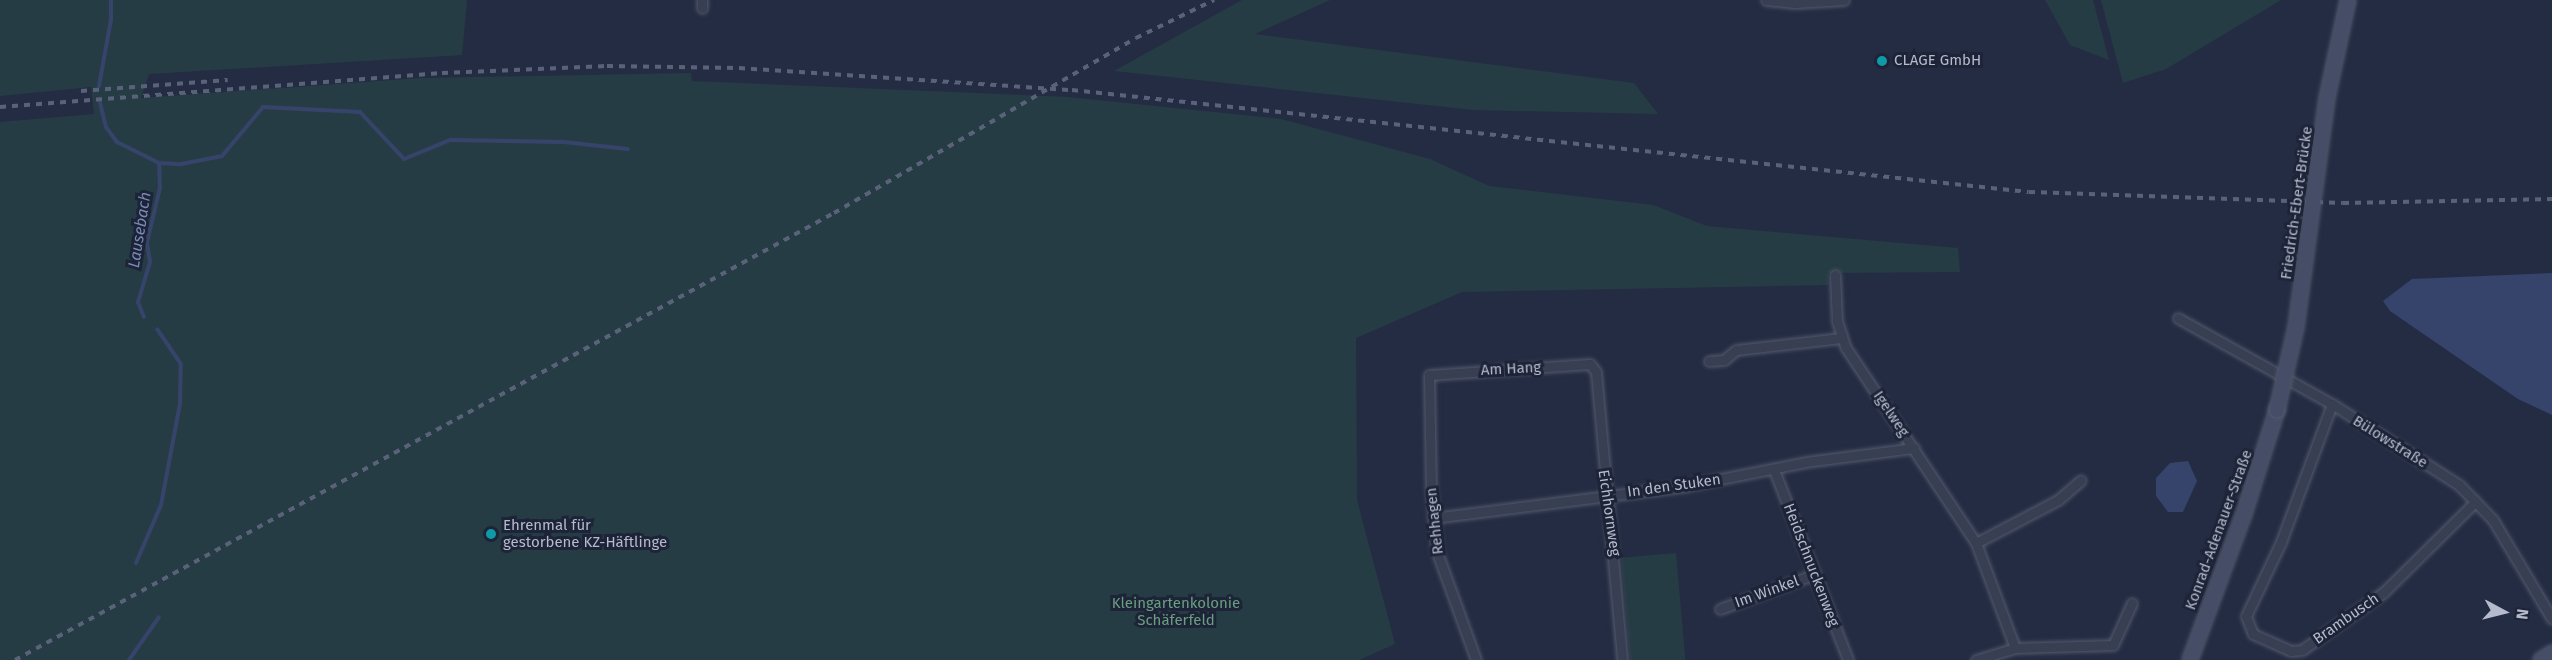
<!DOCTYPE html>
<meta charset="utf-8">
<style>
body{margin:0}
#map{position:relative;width:2552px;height:660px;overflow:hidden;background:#242c43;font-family:"Fira Sans",sans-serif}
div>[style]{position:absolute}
.green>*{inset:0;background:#263c44;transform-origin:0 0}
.water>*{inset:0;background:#36446b}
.stream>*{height:4px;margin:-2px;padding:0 2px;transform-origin:2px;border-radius:2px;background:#36446b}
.roads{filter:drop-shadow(0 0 2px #535a6d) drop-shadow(0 0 2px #535a6d)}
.street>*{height:9px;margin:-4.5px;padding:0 4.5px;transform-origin:4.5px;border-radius:4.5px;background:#383f52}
.secondary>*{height:14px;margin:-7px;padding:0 7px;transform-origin:7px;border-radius:7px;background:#464d66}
.rail>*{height:4px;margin-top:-2px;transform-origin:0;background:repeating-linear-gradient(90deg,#5a627a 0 6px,transparent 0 12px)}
.bridges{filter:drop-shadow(0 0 2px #535a6d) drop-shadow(0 0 2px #535a6d)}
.secondary-bridge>*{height:14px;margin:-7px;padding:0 7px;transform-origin:7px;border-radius:7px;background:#464d66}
.dots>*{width:16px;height:16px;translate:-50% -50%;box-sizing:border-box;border:3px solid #1d2438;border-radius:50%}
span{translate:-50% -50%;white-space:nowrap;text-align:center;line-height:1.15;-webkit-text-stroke:6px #1d2438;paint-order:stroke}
.poi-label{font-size:15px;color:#b5bacc}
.left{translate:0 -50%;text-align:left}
.street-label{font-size:15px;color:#b5bacc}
.park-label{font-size:15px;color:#6a9f7f}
.water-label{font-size:16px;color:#7a8bb6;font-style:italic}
.north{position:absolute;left:2474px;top:582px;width:60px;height:60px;-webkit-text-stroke:4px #1d2438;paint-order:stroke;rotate:97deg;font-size:16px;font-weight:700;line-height:24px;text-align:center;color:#b5bacc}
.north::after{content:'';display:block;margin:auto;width:21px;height:27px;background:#b5bacc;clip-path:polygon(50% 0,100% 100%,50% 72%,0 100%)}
</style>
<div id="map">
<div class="green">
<i style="clip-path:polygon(0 0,467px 0,462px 55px,149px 74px,141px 98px,420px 78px,691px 73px,692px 81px,1068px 97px,1281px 119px,1430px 159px,1489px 186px,1653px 205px,1707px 226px,1958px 248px,1960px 272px,1828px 273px,1828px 285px,1462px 292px,1356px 338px,1357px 500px,1395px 644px,1359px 660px,0 660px,0 122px,94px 114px,91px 87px,0 96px)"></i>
<i style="clip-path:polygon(1242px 0,1330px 0,1255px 34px,1634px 83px,1658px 114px,1474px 110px,1114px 71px)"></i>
<i style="clip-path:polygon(2045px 0,2093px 0,2109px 60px,2070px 45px)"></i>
<i style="clip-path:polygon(2101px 0,2281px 0,2166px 69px,2123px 83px)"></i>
<i style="left:1676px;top:553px;width:107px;height:55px;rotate:85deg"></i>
</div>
<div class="water">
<i style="clip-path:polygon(2552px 273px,2552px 415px,2518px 399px,2390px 311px,2383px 301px,2412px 279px)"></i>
<i style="clip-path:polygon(2188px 461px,2197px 481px,2183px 512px,2168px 512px,2156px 496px,2156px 478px,2170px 463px)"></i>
</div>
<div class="stream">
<i style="left:99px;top:86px;width:68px;rotate:-79.8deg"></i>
<i style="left:111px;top:19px;width:19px;rotate:-90deg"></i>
<i style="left:100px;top:103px;width:25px;rotate:76deg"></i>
<i style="left:106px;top:127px;width:19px;rotate:54deg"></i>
<i style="left:117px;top:142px;width:47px;rotate:26.6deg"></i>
<i style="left:159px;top:163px;width:22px;rotate:3deg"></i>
<i style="left:181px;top:164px;width:42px;rotate:-11deg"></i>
<i style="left:222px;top:156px;width:64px;rotate:-50.1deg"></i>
<i style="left:263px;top:107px;width:97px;rotate:3deg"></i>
<i style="left:360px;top:112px;width:64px;rotate:46.9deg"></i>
<i style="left:404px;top:159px;width:50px;rotate:-22.4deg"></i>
<i style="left:450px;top:140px;width:114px;rotate:1deg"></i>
<i style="left:564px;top:142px;width:64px;rotate:6.2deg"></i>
<i style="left:144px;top:317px;width:16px;rotate:-112deg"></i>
<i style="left:138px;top:302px;width:42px;rotate:-73.3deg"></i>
<i style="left:150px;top:262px;width:20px;rotate:-99deg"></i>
<i style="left:147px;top:242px;width:56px;rotate:-76.5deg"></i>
<i style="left:160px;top:188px;width:25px;rotate:-92deg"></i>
<i style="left:136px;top:563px;width:63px;rotate:-66.7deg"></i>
<i style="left:161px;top:505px;width:104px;rotate:-79.4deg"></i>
<i style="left:180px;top:403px;width:39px;rotate:-89deg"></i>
<i style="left:181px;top:364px;width:42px;rotate:-124.4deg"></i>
<i style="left:129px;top:660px;width:52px;rotate:-55.1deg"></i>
</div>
<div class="roads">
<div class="street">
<i style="left:702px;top:0;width:8px;rotate:90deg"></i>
<i style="left:1766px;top:0;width:29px;rotate:6deg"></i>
<i style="left:1795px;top:3px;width:49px;rotate:-3.5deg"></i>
<i style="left:1835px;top:275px;width:46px;rotate:87.5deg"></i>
<i style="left:1837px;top:321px;width:28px;rotate:72deg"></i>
<i style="left:1846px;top:348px;width:234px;rotate:56.3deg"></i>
<i style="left:1976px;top:543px;width:112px;rotate:69.6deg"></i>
<i style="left:2178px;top:318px;width:176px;rotate:29.2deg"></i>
<i style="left:2332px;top:404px;width:151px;rotate:32.5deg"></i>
<i style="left:2459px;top:485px;width:49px;rotate:45.8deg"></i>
<i style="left:2493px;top:520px;width:115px;rotate:59.2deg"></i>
<i style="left:1709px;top:361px;width:15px;rotate:-4deg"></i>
<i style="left:1724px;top:360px;width:16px;rotate:-40deg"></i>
<i style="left:1736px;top:350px;width:106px;rotate:-6.5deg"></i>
<i style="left:2332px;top:404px;width:147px;rotate:110.3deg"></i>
<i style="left:2281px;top:542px;width:82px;rotate:115.3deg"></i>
<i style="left:2246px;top:616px;width:19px;rotate:69deg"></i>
<i style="left:2253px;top:634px;width:42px;rotate:24.1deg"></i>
<i style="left:2291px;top:651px;width:11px;rotate:-5deg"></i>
<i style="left:2302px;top:650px;width:100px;rotate:-35.3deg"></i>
<i style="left:2384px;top:592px;width:129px;rotate:-44.7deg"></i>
<i style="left:1774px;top:470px;width:204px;rotate:68.7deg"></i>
<i style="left:1433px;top:518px;width:254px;rotate:-7.2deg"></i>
<i style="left:1685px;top:486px;width:123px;rotate:-11.2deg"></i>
<i style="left:1806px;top:462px;width:109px;rotate:-7.4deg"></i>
<i style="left:1976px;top:543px;width:93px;rotate:-27.7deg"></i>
<i style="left:2058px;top:500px;width:30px;rotate:-41deg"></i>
<i style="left:1720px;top:609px;width:101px;rotate:-20.2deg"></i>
<i style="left:1476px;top:660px;width:115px;rotate:-109.9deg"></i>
<i style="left:1437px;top:552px;width:63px;rotate:-95.4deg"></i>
<i style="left:1431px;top:489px;width:114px;rotate:-91deg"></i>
<i style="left:1429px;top:375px;width:161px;rotate:-3.9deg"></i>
<i style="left:1590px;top:364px;width:10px;rotate:53deg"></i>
<i style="left:1596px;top:372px;width:289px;rotate:84.8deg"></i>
<i style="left:1976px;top:660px;width:41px;rotate:-17.1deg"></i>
<i style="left:2015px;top:648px;width:98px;rotate:-1.8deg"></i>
<i style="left:2113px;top:645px;width:46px;rotate:-65.7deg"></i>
</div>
<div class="secondary">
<i style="left:2190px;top:660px;width:156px;rotate:-69.7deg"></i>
<i style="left:2244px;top:514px;width:109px;rotate:-72.4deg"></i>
<i style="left:2541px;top:660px;width:13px;rotate:-32deg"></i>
</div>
</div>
<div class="rail">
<i style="left:81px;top:91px;width:147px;rotate:-4.3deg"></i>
<i style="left:0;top:107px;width:443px;rotate:-4.4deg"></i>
<i style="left:442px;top:73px;width:165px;rotate:-2.4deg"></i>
<i style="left:607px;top:66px;width:132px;rotate:0.9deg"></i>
<i style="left:739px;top:68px;width:334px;rotate:3.8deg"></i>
<i style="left:1072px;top:90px;width:962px;rotate:6.08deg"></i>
<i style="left:2029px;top:192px;width:314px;rotate:2deg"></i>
<i style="left:2343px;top:203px;width:209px;rotate:-1.1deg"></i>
<i style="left:15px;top:660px;width:933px;rotate:-28.63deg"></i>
<i style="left:834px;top:213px;width:349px;rotate:-30.1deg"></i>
<i style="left:1136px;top:38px;width:87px;rotate:-26deg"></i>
</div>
<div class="bridges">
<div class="secondary-bridge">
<i style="left:2277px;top:410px;width:85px;rotate:-77.1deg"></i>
<i style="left:2296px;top:327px;width:231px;rotate:-82.3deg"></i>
<i style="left:2327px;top:98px;width:100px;rotate:-77.9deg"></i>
</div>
</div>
<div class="dots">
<i style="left:1882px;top:61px;background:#0f9aa8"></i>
<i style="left:491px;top:534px;background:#0f9aa8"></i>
</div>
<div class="poi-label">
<span class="left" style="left:1894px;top:61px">CLAGE GmbH</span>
<span class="left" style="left:503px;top:534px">Ehrenmal für<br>gestorbene KZ-Häftlinge</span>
</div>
<div class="street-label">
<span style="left:2297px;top:203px;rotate:-82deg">Friedrich-Ebert-Brücke</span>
<span style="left:1511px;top:369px;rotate:-3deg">Am Hang</span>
<span style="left:1891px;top:414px;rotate:56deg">Igelweg</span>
<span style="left:2390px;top:442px;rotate:32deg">Bülowstraße</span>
<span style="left:1674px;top:486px;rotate:-8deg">In den Stuken</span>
<span style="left:1609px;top:513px;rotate:82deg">Eichhornweg</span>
<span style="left:1435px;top:521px;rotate:-96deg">Rehhagen</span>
<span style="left:2219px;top:530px;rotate:-70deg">Konrad-Adenauer-Straße</span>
<span style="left:1811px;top:565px;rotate:69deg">Heidschnuckenweg</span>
<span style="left:1767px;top:592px;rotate:-20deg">Im Winkel</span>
<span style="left:2346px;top:619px;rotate:-35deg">Brambusch</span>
</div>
<div class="park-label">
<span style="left:1176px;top:612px">Kleingartenkolonie<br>Schäferfeld</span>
</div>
<div class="water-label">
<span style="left:140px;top:230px;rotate:-81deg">Lausebach</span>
</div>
<div class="north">N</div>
</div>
